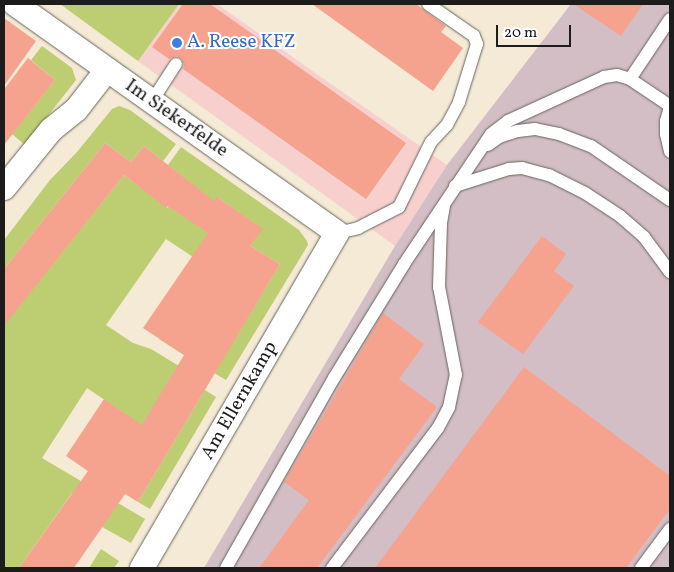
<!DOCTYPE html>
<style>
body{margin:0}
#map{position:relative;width:674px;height:572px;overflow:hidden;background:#f4ead5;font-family:Vollkorn,serif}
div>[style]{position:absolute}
.built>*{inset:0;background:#f7d0ce}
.industrial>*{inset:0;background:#d2bec4}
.green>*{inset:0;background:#bcce71}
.building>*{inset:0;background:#f5a38e}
.roads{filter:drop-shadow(0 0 1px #68645d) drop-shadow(0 0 1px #68645d)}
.service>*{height:12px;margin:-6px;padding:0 6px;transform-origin:6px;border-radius:6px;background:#fff}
.minor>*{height:24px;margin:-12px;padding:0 12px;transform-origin:12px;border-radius:12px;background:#fff}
.dots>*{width:14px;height:14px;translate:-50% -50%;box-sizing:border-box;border:2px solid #fff;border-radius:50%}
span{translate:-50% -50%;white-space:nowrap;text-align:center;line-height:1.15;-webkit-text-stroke:4px #fff;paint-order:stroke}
.shop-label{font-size:19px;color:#366cbe}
.left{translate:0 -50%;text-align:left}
.street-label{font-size:19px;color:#1c1c1c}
.frame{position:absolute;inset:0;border:5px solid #1c1c1c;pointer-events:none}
.scale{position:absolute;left:496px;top:25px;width:75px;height:22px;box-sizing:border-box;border:2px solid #1c1c1c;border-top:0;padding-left:6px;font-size:15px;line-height:18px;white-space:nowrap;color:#1c1c1c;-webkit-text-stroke:4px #fff;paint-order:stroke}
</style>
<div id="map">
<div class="built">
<i style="clip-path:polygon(179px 4px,217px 4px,447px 165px,395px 246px,138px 61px)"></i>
</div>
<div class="industrial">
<i style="clip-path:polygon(571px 4px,670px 4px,670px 568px,204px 568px,395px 246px,447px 165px)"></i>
</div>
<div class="green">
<i style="clip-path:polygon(60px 4px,179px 4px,138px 61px)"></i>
<i style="clip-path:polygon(42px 46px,72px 68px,76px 80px,25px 145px,12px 134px,55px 80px,31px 60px)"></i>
<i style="clip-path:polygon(119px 106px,130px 110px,176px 144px,163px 161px,144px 146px,131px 162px,105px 143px,4px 269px,4px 240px,50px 180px,77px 152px,112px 109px)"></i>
<i style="clip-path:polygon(181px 147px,299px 230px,307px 241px,308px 245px,226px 380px,214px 373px,280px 264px,250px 246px,262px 229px,217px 197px,243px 257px,184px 355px,159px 339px,208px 267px,166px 239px,106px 325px,133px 343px,151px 349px,197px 377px,194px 383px,216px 397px,150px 509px,138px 502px,203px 393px,173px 375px,108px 484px,85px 469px,124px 413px,87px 388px,42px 458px,145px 519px,131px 543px,102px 527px,108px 518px,72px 493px,19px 568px,4px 568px,4px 325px,124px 175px,167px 208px,188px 181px,168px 165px)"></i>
<i style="clip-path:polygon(101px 549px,119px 561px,114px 568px,89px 568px)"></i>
</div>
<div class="building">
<i style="clip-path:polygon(183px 4px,210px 4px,406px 143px,366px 199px,183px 69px,184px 64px,181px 58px,176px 56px,169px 59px,152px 47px)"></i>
<i style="clip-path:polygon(312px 4px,416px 4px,446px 26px,441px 32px,463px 48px,433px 91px)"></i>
<i style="clip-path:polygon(573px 4px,643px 4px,621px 36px)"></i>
<i style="clip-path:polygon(4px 18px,36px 41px,4px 86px)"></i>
<i style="clip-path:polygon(28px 58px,55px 80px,4px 145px,5px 88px)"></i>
<i style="clip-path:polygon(105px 143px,131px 162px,144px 146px,214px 201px,217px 197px,263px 229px,250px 246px,280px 264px,138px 502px,125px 494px,74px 568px,19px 568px,88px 471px,66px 456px,104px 399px,142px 425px,184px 355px,143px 328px,208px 233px,168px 206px,166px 208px,124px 175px,4px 326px,4px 269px)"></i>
<i style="clip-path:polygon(542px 236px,566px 254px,554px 271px,574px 286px,523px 354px,478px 322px)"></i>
<i style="clip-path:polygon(383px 313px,424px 344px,399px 379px,437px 407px,317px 568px,259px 568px,309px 500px,284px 482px)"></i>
<i style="clip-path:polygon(524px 367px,670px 476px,670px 509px,626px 568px,375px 568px)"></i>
</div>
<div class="roads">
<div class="service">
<i style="left:630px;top:79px;width:72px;rotate:-56.3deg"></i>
<i style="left:152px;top:101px;width:44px;rotate:-57deg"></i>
<i style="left:670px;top:107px;width:15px;rotate:106deg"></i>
<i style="left:666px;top:121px;width:13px;rotate:90deg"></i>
<i style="left:666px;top:134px;width:18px;rotate:77deg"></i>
<i style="left:488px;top:145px;width:14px;rotate:-36deg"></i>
<i style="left:499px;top:137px;width:20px;rotate:-18deg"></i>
<i style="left:518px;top:131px;width:17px;rotate:-7deg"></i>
<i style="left:535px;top:129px;width:25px;rotate:12deg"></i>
<i style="left:559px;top:134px;width:34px;rotate:21deg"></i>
<i style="left:591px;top:146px;width:96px;rotate:34.4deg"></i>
<i style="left:455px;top:186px;width:57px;rotate:-17.5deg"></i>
<i style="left:509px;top:169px;width:13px;rotate:-4deg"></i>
<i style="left:522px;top:168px;width:28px;rotate:15deg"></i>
<i style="left:549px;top:175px;width:40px;rotate:26.6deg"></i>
<i style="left:585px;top:193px;width:42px;rotate:33.3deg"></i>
<i style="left:620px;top:216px;width:32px;rotate:41deg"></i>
<i style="left:644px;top:237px;width:44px;rotate:53.4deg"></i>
<i style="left:337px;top:233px;width:22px;rotate:-13deg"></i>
<i style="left:358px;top:228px;width:46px;rotate:-27.1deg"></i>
<i style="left:399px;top:207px;width:72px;rotate:-63.8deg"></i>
<i style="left:431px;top:142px;width:23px;rotate:-47deg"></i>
<i style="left:447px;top:125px;width:26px;rotate:-62deg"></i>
<i style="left:459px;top:102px;width:61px;rotate:-72.8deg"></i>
<i style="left:477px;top:44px;width:9px;rotate:-111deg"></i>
<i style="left:474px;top:36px;width:56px;rotate:-145.2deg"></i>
<i style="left:226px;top:568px;width:219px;rotate:-60.4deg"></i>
<i style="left:334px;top:378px;width:134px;rotate:-58.4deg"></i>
<i style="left:404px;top:264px;width:156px;rotate:-56.2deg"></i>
<i style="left:491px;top:134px;width:21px;rotate:-37deg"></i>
<i style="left:508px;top:121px;width:106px;rotate:-24.6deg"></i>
<i style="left:604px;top:77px;width:13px;rotate:-9deg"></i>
<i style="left:617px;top:75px;width:14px;rotate:17deg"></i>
<i style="left:630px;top:79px;width:48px;rotate:34deg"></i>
<i style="left:332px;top:568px;width:176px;rotate:-52.9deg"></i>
<i style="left:438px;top:428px;width:24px;rotate:-62deg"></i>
<i style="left:449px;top:407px;width:33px;rotate:-78deg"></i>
<i style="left:456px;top:375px;width:90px;rotate:-100.9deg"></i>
<i style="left:439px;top:287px;width:64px;rotate:-88.2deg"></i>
<i style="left:441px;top:223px;width:17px;rotate:-80deg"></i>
<i style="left:641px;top:568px;width:49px;rotate:-53.4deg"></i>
</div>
<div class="minor">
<i style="left:15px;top:4px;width:395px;rotate:35.4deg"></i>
<i style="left:337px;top:233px;width:388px;rotate:120.2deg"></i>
<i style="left:4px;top:188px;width:75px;rotate:-51deg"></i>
<i style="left:51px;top:130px;width:32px;rotate:-39deg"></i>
<i style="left:76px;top:110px;width:51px;rotate:-52.2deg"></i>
</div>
</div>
<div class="dots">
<i style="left:177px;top:43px;background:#3f7fe0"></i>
</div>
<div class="shop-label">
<span class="left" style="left:187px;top:43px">A. Reese KFZ</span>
</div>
<div class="street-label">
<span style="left:176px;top:119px;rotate:35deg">Im Siekerfelde</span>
<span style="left:240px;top:401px;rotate:-60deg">Am Ellernkamp</span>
</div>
<div class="frame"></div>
<div class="scale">20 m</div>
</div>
